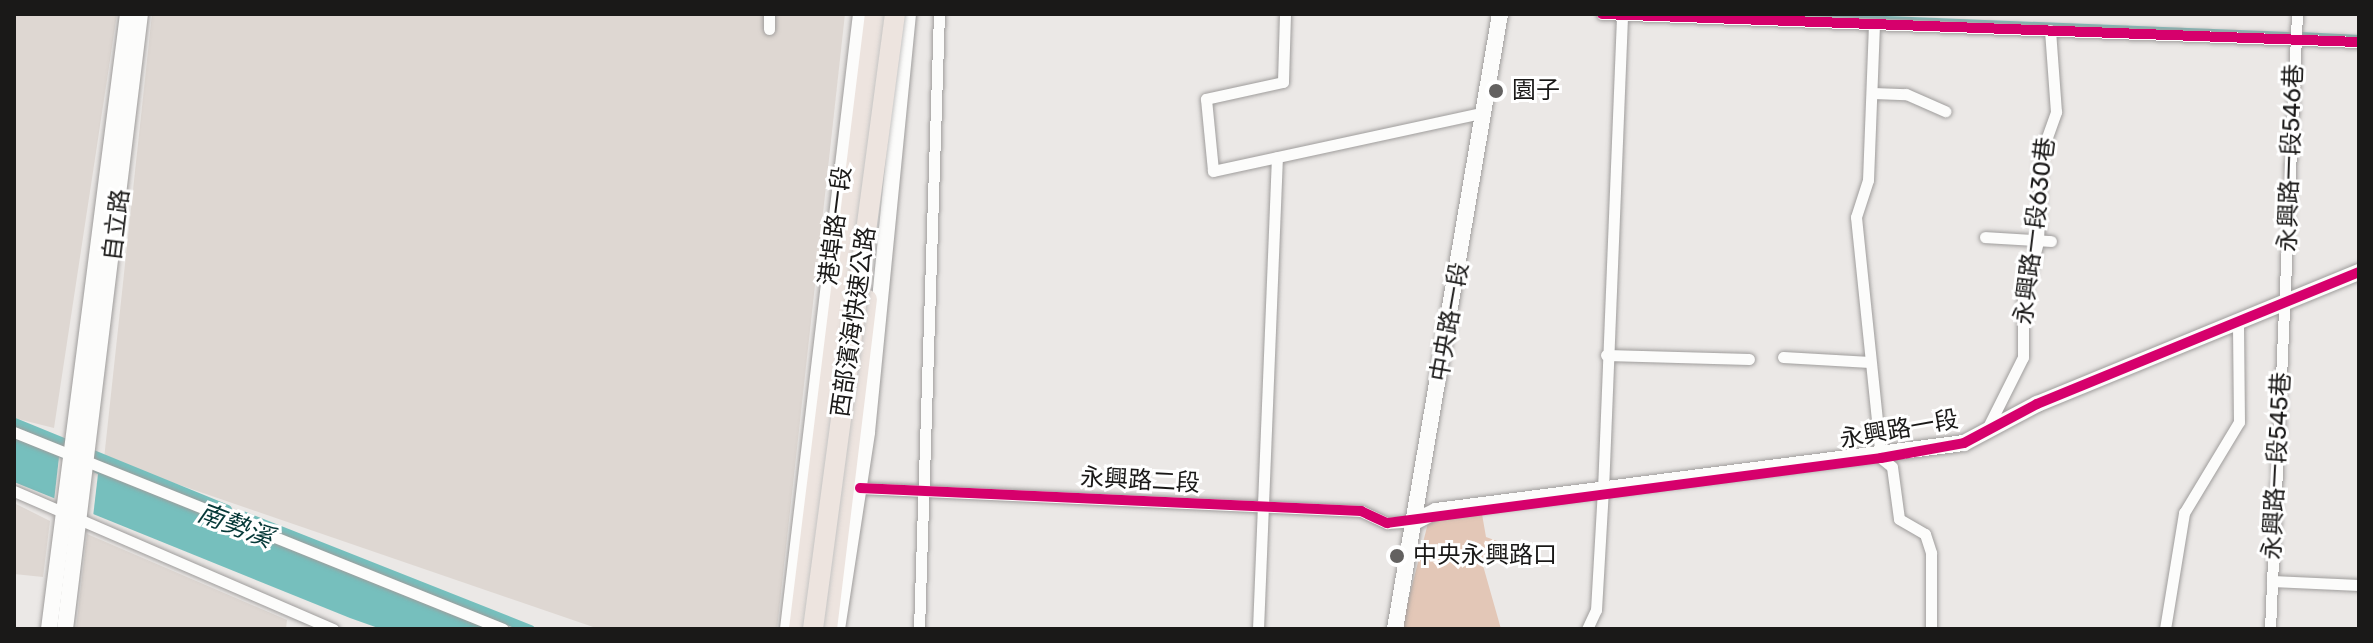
<!DOCTYPE html>
<meta charset="utf-8">
<style>
body{margin:0}
#map{position:relative;width:2373px;height:643px;overflow:hidden;background:#ebe8e6;font-family:Rubik,"Noto Sans TC",sans-serif}
div>[style]{position:absolute}
.built>*{inset:0;background:#ded7d2}
.green>*{inset:0;background:#e3c7b7}
.water>*{inset:0;background:#76bfbd}
.pier>*{inset:0;background:#ebe8e6}
.stream>*{height:3px;margin:-1.5px;padding:0 1.5px;transform-origin:1.5px;border-radius:1.5px;background:#76bfbd}
.canal>*{height:9px;margin:-4.5px;padding:0 4.5px;transform-origin:4.5px;border-radius:4.5px;background:#76bfbd}
.roads{filter:drop-shadow(0 0 2px #9f9d9c) drop-shadow(0 0 2px #9f9d9c)}
.street>*{height:11px;margin:-5.5px;padding:0 5.5px;transform-origin:5.5px;border-radius:5.5px;background:#fcfcfb}
.secondary>*{height:16px;margin:-8px;padding:0 8px;transform-origin:8px;border-radius:8px;background:#fcfcfb}
.highway>*{height:20px;margin:-10px;padding:0 10px;transform-origin:10px;border-radius:10px;background:#ede4df}
.bridges{filter:drop-shadow(0 0 2px #c6c5c4) drop-shadow(0 0 2px #c6c5c4)}
.highway-bridge>*{height:20px;margin:-10px;padding:0 10px;transform-origin:10px;border-radius:10px;background:#ede4df}
.cycleway>*{height:10px;margin:-5px;padding:0 5px;transform-origin:5px;border-radius:5px;background:#d6006c}
.dots>*{width:22px;height:22px;translate:-50% -50%;box-sizing:border-box;border:4px solid #fff;border-radius:50%}
span{translate:-50% -50%;white-space:nowrap;text-align:center;line-height:1.15;-webkit-text-stroke:6px #fff;paint-order:stroke}
.poi-label{font-size:24px;color:#1a1918}
.left{translate:0 -50%;text-align:left}
.street-label{font-size:24px;color:#1a1918}
.water-label{font-size:26px;color:#063938;font-style:italic}
.frame{position:absolute;inset:0;border:16px solid #1a1918;pointer-events:none}
</style>
<div id="map">
<div class="built">
<i style="clip-path:polygon(14px 14px,117px 14px,54px 428px,14px 418px)"></i>
<i style="clip-path:polygon(152px 14px,845px 14px,777px 629px,599px 629px,104px 459px)"></i>
<i style="clip-path:polygon(14px 503px,50px 521px,43px 577px,14px 574px)"></i>
<i style="clip-path:polygon(87px 534px,287px 620px,286px 629px,76px 629px)"></i>
</div>
<div class="green">
<i style="clip-path:polygon(1482px 514px,1486px 537px,1500px 542px,1494px 559px,1482px 562px,1501px 629px,1401px 629px,1429px 519px)"></i>
</div>
<div class="water">
<i style="clip-path:polygon(14px 436px,109px 471px,511px 629px,381px 629px,350px 618px,14px 482px)"></i>
</div>
<div class="pier">
<i style="clip-path:polygon(59px 457px,98px 474px,93px 517px,54px 501px)"></i>
</div>
<div class="stream">
<i style="left:1812px;top:14px;width:479px;rotate:2.3deg"></i>
<i style="left:2299px;top:33px;width:60px;rotate:2.9deg"></i>
</div>
<div class="canal">
<i style="left:14px;top:422px;width:230px;rotate:22.2deg"></i>
<i style="left:242px;top:515px;width:310px;rotate:21.6deg"></i>
</div>
<div class="roads">
<div class="street">
<i style="left:1285px;top:14px;width:68px;rotate:91.7deg"></i>
<i style="left:1283px;top:82px;width:79px;rotate:167.6deg"></i>
<i style="left:1206px;top:99px;width:72px;rotate:84.4deg"></i>
<i style="left:1213px;top:171px;width:274px;rotate:-12.2deg"></i>
<i style="left:1602px;top:14px;width:758px;rotate:2.12deg"></i>
<i style="left:1874px;top:24px;width:156px;rotate:92.2deg"></i>
<i style="left:1868px;top:180px;width:39px;rotate:108deg"></i>
<i style="left:1856px;top:217px;width:242px;rotate:84.1deg"></i>
<i style="left:1881px;top:458px;width:14px;rotate:39deg"></i>
<i style="left:1892px;top:467px;width:52px;rotate:82.3deg"></i>
<i style="left:1899px;top:519px;width:30px;rotate:30deg"></i>
<i style="left:1925px;top:534px;width:20px;rotate:72deg"></i>
<i style="left:1931px;top:553px;width:76px;rotate:90deg"></i>
<i style="left:769px;top:29px;width:15px;rotate:-90deg"></i>
<i style="left:1873px;top:93px;width:33px;rotate:2deg"></i>
<i style="left:1906px;top:94px;width:43px;rotate:23.6deg"></i>
<i style="left:1985px;top:237px;width:66px;rotate:3.5deg"></i>
<i style="left:1606px;top:355px;width:143px;rotate:1.6deg"></i>
<i style="left:1783px;top:357px;width:87px;rotate:3.3deg"></i>
<i style="left:1988px;top:427px;width:78px;rotate:-63.4deg"></i>
<i style="left:2023px;top:357px;width:58px;rotate:-90deg"></i>
<i style="left:2023px;top:299px;width:59px;rotate:-75.3deg"></i>
<i style="left:2038px;top:242px;width:88px;rotate:-88deg"></i>
<i style="left:2041px;top:154px;width:45px;rotate:-70.3deg"></i>
<i style="left:2056px;top:112px;width:82px;rotate:-94.2deg"></i>
<i style="left:14px;top:432px;width:527px;rotate:21.94deg"></i>
<i style="left:860px;top:488px;width:502px;rotate:2.63deg"></i>
<i style="left:1361px;top:511px;width:29px;rotate:25deg"></i>
<i style="left:1387px;top:523px;width:29px;rotate:-4deg"></i>
<i style="left:14px;top:491px;width:348px;rotate:23.4deg"></i>
<i style="left:2272px;top:581px;width:87px;rotate:2.6deg"></i>
<i style="left:919px;top:629px;width:615px;rotate:-88.14deg"></i>
<i style="left:1258px;top:629px;width:472px;rotate:-87.7deg"></i>
<i style="left:1587px;top:629px;width:21px;rotate:-65deg"></i>
<i style="left:1596px;top:610px;width:120px;rotate:-86.7deg"></i>
<i style="left:1603px;top:490px;width:475px;rotate:-87.7deg"></i>
<i style="left:2165px;top:629px;width:118px;rotate:-80.7deg"></i>
<i style="left:2184px;top:513px;width:106px;rotate:-58.9deg"></i>
<i style="left:2239px;top:422px;width:95px;rotate:-90.6deg"></i>
<i style="left:2270px;top:629px;width:616px;rotate:-87.49deg"></i>
</div>
<div class="secondary">
<i style="left:1416px;top:521px;width:22px;rotate:-27deg"></i>
<i style="left:1436px;top:511px;width:532px;rotate:-7.34deg"></i>
<i style="left:1964px;top:443px;width:83px;rotate:-28.1deg"></i>
<i style="left:2037px;top:404px;width:348px;rotate:-22.3deg"></i>
<i style="left:49px;top:629px;width:620px;rotate:-82.68deg"></i>
<i style="left:65px;top:629px;width:620px;rotate:-83.05deg"></i>
<i style="left:788px;top:629px;width:619px;rotate:-83.23deg"></i>
<i style="left:837px;top:629px;width:199px;rotate:-81.3deg"></i>
<i style="left:867px;top:432px;width:420px;rotate:-84.4deg"></i>
<i style="left:1395px;top:629px;width:624px;rotate:-80.31deg"></i>
</div>
<div class="highway">
<i style="left:799px;top:629px;width:620px;rotate:-82.96deg"></i>
<i style="left:827px;top:629px;width:332px;rotate:-83.1deg"></i>
</div>
</div>
<div class="bridges">
<div class="highway-bridge">
<i style="left:813px;top:629px;width:620px;rotate:-82.41deg"></i>
</div>
</div>
<div class="cycleway">
<i style="left:1602px;top:14px;width:758px;rotate:2.12deg"></i>
<i style="left:860px;top:488px;width:502px;rotate:2.63deg"></i>
<i style="left:1361px;top:511px;width:29px;rotate:25deg"></i>
<i style="left:1387px;top:523px;width:498px;rotate:-7.5deg"></i>
<i style="left:1881px;top:458px;width:84px;rotate:-10.2deg"></i>
<i style="left:1964px;top:443px;width:83px;rotate:-28.1deg"></i>
<i style="left:2037px;top:404px;width:348px;rotate:-22.3deg"></i>
</div>
<div class="dots">
<i style="left:1496px;top:91px;background:#636160"></i>
<i style="left:1397px;top:556px;background:#636160"></i>
</div>
<div class="poi-label">
<span class="left" style="left:1512px;top:91px">園子</span>
<span class="left" style="left:1413px;top:556px">中央永興路口</span>
</div>
<div class="street-label">
<span style="left:2291px;top:158px;rotate:-88deg">永興路一段546巷</span>
<span style="left:117px;top:225px;rotate:-83deg">自立路</span>
<span style="left:836px;top:226px;rotate:-83deg">港埠路一段</span>
<span style="left:2035px;top:231px;rotate:-83deg">永興路一段630巷</span>
<span style="left:854px;top:322px;rotate:-82deg">西部濱海快速公路</span>
<span style="left:1450px;top:322px;rotate:-80deg">中央路一段</span>
<span style="left:1899px;top:430px;rotate:-10deg">永興路一段</span>
<span style="left:2277px;top:466px;rotate:-87deg">永興路一段545巷</span>
<span style="left:1140px;top:481px;rotate:3deg">永興路二段</span>
</div>
<div class="water-label">
<span style="left:235px;top:526px;rotate:21deg">南勢溪</span>
</div>
<div class="frame"></div>
</div>
